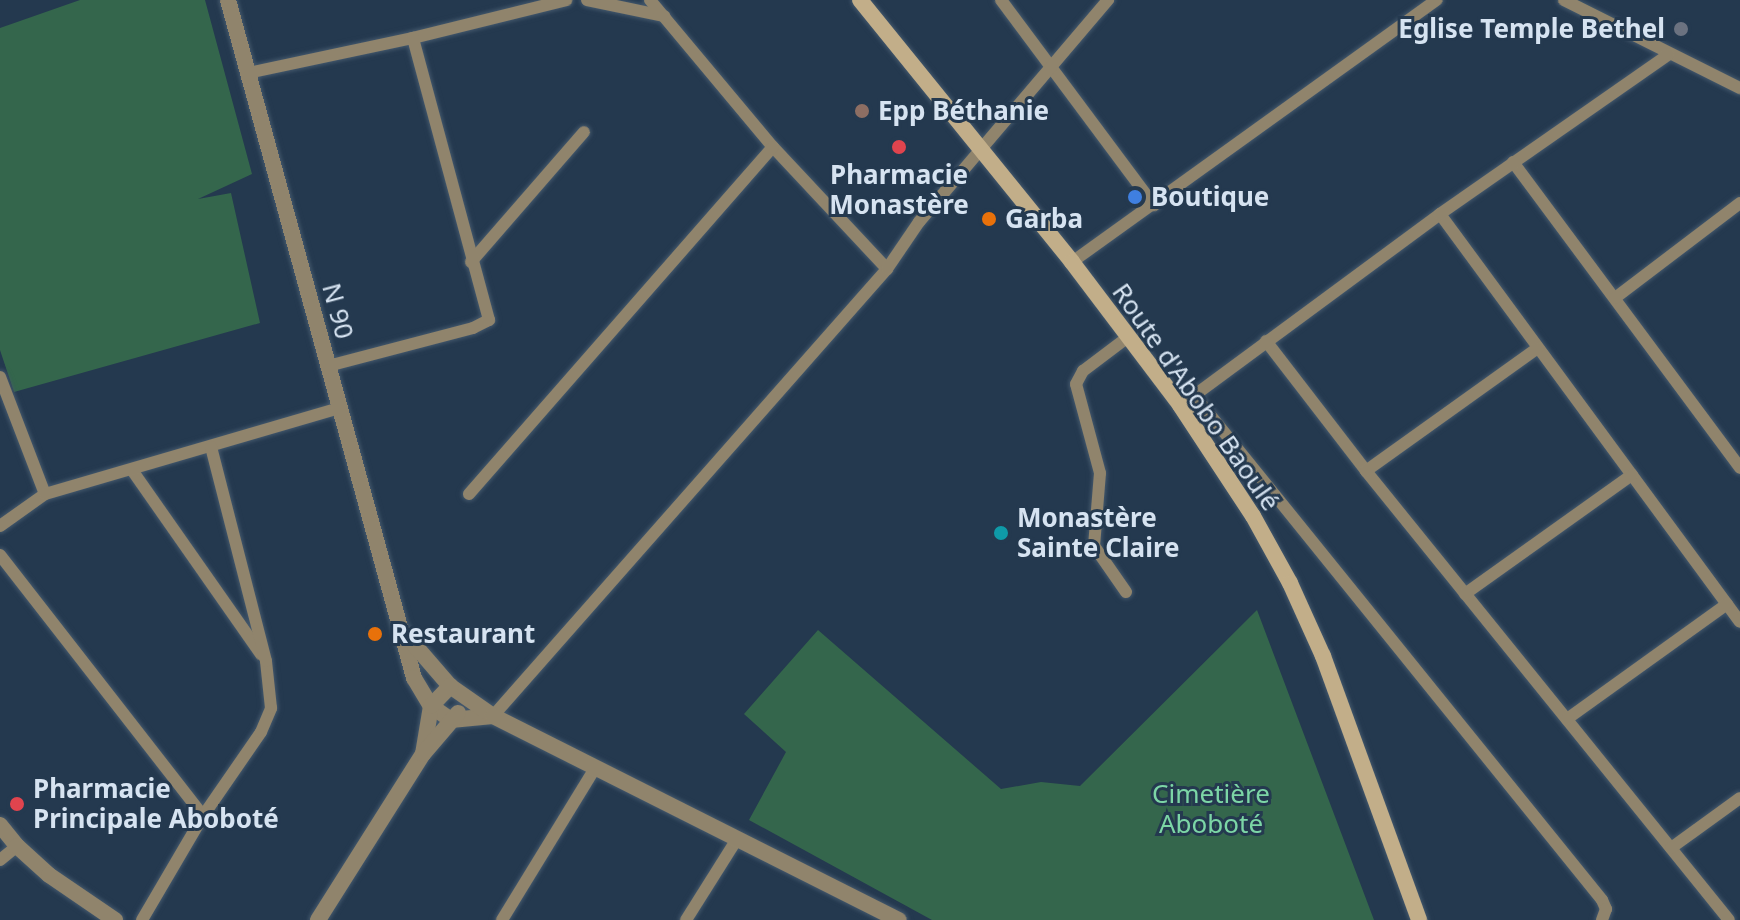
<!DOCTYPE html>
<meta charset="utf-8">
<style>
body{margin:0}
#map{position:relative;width:1740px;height:920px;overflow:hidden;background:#24394f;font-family:"Noto Sans",sans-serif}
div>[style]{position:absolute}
.green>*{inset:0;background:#34664c}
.roads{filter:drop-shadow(0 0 2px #44586c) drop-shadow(0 0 2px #44586c)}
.minor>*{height:12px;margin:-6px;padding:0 6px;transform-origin:6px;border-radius:6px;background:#90846c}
.tertiary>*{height:16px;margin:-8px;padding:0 8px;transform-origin:8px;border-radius:8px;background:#90846c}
.secondary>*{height:16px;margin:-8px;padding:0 8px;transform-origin:8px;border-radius:8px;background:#c2ae89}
.dots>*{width:22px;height:22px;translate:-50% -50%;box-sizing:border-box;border:4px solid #24394f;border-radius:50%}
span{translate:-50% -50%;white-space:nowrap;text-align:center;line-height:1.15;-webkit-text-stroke:6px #24394f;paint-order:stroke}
.poi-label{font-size:26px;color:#d6e3f1;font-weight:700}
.right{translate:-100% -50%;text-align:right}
.left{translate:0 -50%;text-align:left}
.street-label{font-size:26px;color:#d6e3f1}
.park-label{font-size:26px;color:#7cd6a6}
</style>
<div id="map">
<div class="green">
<i style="clip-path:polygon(80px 0,205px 0,252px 174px,198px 199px,231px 193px,260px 323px,14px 392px,0 350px,0 28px)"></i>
<i style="clip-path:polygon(1257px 610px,1374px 920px,932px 920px,749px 820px,786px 752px,744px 714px,818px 630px,1001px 789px,1041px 782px,1080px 786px)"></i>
</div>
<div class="roads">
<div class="minor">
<i style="left:587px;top:0;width:79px;rotate:11.7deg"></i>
<i style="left:650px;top:0;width:192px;rotate:50.1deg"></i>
<i style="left:773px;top:147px;width:167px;rotate:46.9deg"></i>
<i style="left:1001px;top:0;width:256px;rotate:53.3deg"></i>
<i style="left:1564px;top:0;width:197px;rotate:26.6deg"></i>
<i style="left:248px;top:73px;width:169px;rotate:-12deg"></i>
<i style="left:413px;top:38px;width:158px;rotate:-13.9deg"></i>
<i style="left:1513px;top:162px;width:381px;rotate:53.4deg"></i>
<i style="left:1440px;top:214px;width:506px;rotate:53.67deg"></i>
<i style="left:471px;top:262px;width:172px;rotate:-49deg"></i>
<i style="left:1072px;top:262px;width:449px;rotate:-35.7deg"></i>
<i style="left:1615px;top:298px;width:157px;rotate:-37.2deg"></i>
<i style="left:1266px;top:341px;width:164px;rotate:52.4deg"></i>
<i style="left:1366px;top:471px;width:577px;rotate:51.05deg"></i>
<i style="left:328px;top:366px;width:150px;rotate:-14.7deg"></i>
<i style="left:473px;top:328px;width:18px;rotate:-27deg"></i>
<i style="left:489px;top:320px;width:292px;rotate:-105.1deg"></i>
<i style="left:0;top:377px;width:125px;rotate:69deg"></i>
<i style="left:1194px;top:395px;width:649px;rotate:51.06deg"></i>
<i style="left:1602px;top:900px;width:10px;rotate:66deg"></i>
<i style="left:1606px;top:909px;width:12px;rotate:110deg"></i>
<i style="left:1188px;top:400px;width:313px;rotate:-36.4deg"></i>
<i style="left:1440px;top:214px;width:279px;rotate:-34.9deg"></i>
<i style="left:132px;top:470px;width:225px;rotate:55deg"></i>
<i style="left:1366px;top:471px;width:211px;rotate:-35.6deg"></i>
<i style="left:469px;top:494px;width:461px;rotate:-48.8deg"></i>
<i style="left:0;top:526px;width:55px;rotate:-35.4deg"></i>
<i style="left:45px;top:494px;width:307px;rotate:-16.3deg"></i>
<i style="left:0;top:555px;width:331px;rotate:52.1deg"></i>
<i style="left:1126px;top:592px;width:56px;rotate:-124.8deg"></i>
<i style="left:1094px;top:546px;width:73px;rotate:-85.3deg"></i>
<i style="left:1100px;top:473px;width:92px;rotate:-105.1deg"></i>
<i style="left:1076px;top:384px;width:15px;rotate:-62deg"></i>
<i style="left:1083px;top:371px;width:56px;rotate:-37.1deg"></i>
<i style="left:1465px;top:594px;width:205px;rotate:-35.5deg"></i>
<i style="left:493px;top:716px;width:596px;rotate:-48.61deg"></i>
<i style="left:887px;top:269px;width:57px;rotate:-55.8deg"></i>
<i style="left:919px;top:222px;width:292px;rotate:-49.6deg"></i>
<i style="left:1567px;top:719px;width:197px;rotate:-35.7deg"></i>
<i style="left:1671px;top:848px;width:85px;rotate:-35.9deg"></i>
<i style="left:0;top:860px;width:22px;rotate:-39deg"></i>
<i style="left:142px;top:920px;width:121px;rotate:-59.6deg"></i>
<i style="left:203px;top:816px;width:102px;rotate:-55.4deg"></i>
<i style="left:261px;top:732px;width:26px;rotate:-67deg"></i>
<i style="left:271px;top:708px;width:47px;rotate:-96.1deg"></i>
<i style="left:266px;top:661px;width:221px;rotate:-104.4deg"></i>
<i style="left:502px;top:920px;width:178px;rotate:-58.5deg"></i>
<i style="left:686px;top:920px;width:96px;rotate:-57.8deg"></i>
</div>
<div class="tertiary">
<i style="left:228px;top:0;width:703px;rotate:74.66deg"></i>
<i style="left:414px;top:678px;width:33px;rotate:59deg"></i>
<i style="left:431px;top:706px;width:24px;rotate:35deg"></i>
<i style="left:451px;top:720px;width:42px;rotate:-5.4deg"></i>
<i style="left:405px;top:634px;width:69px;rotate:49.1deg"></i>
<i style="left:450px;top:686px;width:52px;rotate:34.9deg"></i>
<i style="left:493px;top:716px;width:454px;rotate:26.7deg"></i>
<i style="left:423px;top:754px;width:49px;rotate:-80.5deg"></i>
<i style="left:431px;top:706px;width:28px;rotate:-46deg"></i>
<i style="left:0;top:825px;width:27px;rotate:51deg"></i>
<i style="left:17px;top:846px;width:43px;rotate:42.2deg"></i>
<i style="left:49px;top:875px;width:80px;rotate:34.3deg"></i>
<i style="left:318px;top:920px;width:196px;rotate:-57.7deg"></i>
<i style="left:423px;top:754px;width:54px;rotate:-49.5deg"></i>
</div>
<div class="secondary">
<i style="left:860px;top:0;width:337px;rotate:51deg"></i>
<i style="left:1072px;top:262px;width:179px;rotate:52.9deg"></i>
<i style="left:1180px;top:405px;width:133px;rotate:56.7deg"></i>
<i style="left:1253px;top:516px;width:77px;rotate:61.1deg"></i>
<i style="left:1290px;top:583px;width:80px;rotate:65.7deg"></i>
<i style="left:1323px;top:656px;width:281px;rotate:70deg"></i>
</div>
</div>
<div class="dots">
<i style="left:1681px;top:29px;background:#6b7280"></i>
<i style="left:862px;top:111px;background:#8d6e63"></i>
<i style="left:899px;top:147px;background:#e0444e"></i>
<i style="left:1135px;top:197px;background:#3f7fe0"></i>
<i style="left:989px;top:219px;background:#e8710a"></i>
<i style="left:1001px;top:533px;background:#0f9aa8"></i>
<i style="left:375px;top:634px;background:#e8710a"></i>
<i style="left:17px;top:804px;background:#e0444e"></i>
</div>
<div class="poi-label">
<span class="right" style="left:1665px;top:29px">Eglise Temple Bethel</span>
<span class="left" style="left:878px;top:111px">Epp Béthanie</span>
<span style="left:899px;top:190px">Pharmacie<br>Monastère</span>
<span class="left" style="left:1151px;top:197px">Boutique</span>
<span class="left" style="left:1005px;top:219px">Garba</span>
<span class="left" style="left:1017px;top:533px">Monastère<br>Sainte Claire</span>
<span class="left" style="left:391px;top:634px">Restaurant</span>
<span class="left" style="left:33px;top:804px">Pharmacie<br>Principale Aboboté</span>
</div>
<div class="street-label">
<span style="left:338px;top:311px;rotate:75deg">N 90</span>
<span style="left:1196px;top:397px;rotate:55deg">Route d'Abobo Baoulé</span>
</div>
<div class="park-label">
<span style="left:1211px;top:809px">Cimetière<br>Aboboté</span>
</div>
</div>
